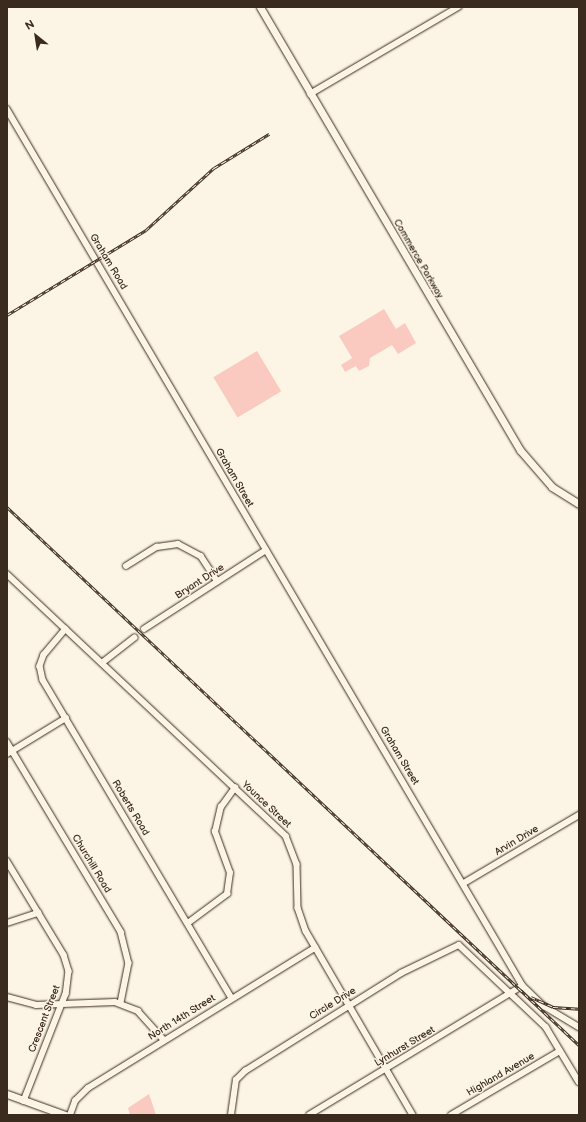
<!DOCTYPE html>
<style>
body{margin:0}
#map{position:relative;width:586px;height:1122px;overflow:hidden;background:#fcf5e5;font-family:"Balsamiq Sans",sans-serif}
div>[style]{position:absolute}
.building>*{inset:0;background:#facac0;transform-origin:0 0}
.roads{filter:drop-shadow(0 0 1px #3b2a1e) drop-shadow(0 0 1px #3b2a1e)}
.minor>*{height:5.5px;margin:-2.75px;padding:0 2.75px;transform-origin:2.75px;border-radius:2.75px;background:#fcf5e5}
.tertiary>*{height:7px;margin:-3.5px;padding:0 3.5px;transform-origin:3.5px;border-radius:3.5px;background:#fcf5e5}
.rail>*{height:3px;margin-top:-1.5px;transform-origin:0;background:repeating-linear-gradient(90deg,#fcf5e5 0 4.5px,#3b2a1e 0 9px);box-sizing:border-box;border-block:1px solid #3b2a1e}
span{translate:-50% -50%;white-space:nowrap;text-align:center;line-height:1.15;-webkit-text-stroke:3px #fcf5e5;paint-order:stroke}
.street-label{font-size:10px;color:#3b2a1e}
.frame{position:absolute;inset:0;border:8px solid #3b2a1e;pointer-events:none}
.north{position:absolute;left:16px;top:16px;width:40px;height:40px;-webkit-text-stroke:3px #fcf5e5;paint-order:stroke;rotate:330deg;font-size:11px;font-weight:700;line-height:16px;text-align:center;color:#3b2a1e}
.north::after{content:'';display:block;margin:auto;width:14px;height:18px;background:#3b2a1e;clip-path:polygon(50% 0,100% 100%,50% 72%,0 100%)}
</style>
<div id="map">
<div class="building">
<i style="clip-path:polygon(384px 309px,396px 329px,405px 323px,416px 343px,398px 354px,392px 345px,370px 358px,369px 366px,359px 371px,356px 366px,345px 372px,341px 365px,352px 358px,339px 336px)"></i>
<i style="left:257px;top:351px;width:47px;height:51px;rotate:59deg"></i>
<i style="clip-path:polygon(149px 1094px,156px 1115px,130px 1115px,128px 1108px)"></i>
</div>
<div class="roads">
<div class="minor">
<i style="left:310px;top:94px;width:172px;rotate:-30.4deg"></i>
<i style="left:7px;top:109px;width:1018px;rotate:59.53deg"></i>
<i style="left:523px;top:986px;width:249px;rotate:148.8deg"></i>
<i style="left:126px;top:566px;width:36px;rotate:-32deg"></i>
<i style="left:157px;top:547px;width:21px;rotate:-8deg"></i>
<i style="left:178px;top:544px;width:26px;rotate:28deg"></i>
<i style="left:201px;top:556px;width:30px;rotate:57deg"></i>
<i style="left:7px;top:574px;width:383px;rotate:43.2deg"></i>
<i style="left:286px;top:836px;width:30px;rotate:69deg"></i>
<i style="left:297px;top:864px;width:44px;rotate:88.7deg"></i>
<i style="left:298px;top:908px;width:24px;rotate:71deg"></i>
<i style="left:306px;top:931px;width:213px;rotate:59.8deg"></i>
<i style="left:66px;top:629px;width:34px;rotate:130deg"></i>
<i style="left:44px;top:655px;width:12px;rotate:110deg"></i>
<i style="left:40px;top:666px;width:14px;rotate:78deg"></i>
<i style="left:43px;top:680px;width:370px;rotate:59.3deg"></i>
<i style="left:144px;top:629px;width:145px;rotate:-32.9deg"></i>
<i style="left:102px;top:663px;width:41px;rotate:-38deg"></i>
<i style="left:7px;top:742px;width:222px;rotate:59deg"></i>
<i style="left:121px;top:932px;width:32px;rotate:76deg"></i>
<i style="left:129px;top:963px;width:41px;rotate:101.3deg"></i>
<i style="left:7px;top:754px;width:69px;rotate:-31.4deg"></i>
<i style="left:7px;top:861px;width:110px;rotate:58.8deg"></i>
<i style="left:64px;top:955px;width:17px;rotate:73deg"></i>
<i style="left:69px;top:971px;width:23px;rotate:97deg"></i>
<i style="left:66px;top:994px;width:115px;rotate:111.4deg"></i>
<i style="left:464px;top:883px;width:134px;rotate:-30.6deg"></i>
<i style="left:7px;top:923px;width:33px;rotate:-18deg"></i>
<i style="left:188px;top:923px;width:49px;rotate:-36.6deg"></i>
<i style="left:227px;top:894px;width:21px;rotate:-82deg"></i>
<i style="left:230px;top:873px;width:44px;rotate:-110.1deg"></i>
<i style="left:215px;top:832px;width:26px;rotate:-77deg"></i>
<i style="left:221px;top:807px;width:24px;rotate:-54deg"></i>
<i style="left:523px;top:986px;width:29px;rotate:44deg"></i>
<i style="left:544px;top:1006px;width:41px;rotate:31deg"></i>
<i style="left:7px;top:997px;width:30px;rotate:15deg"></i>
<i style="left:36px;top:1005px;width:79px;rotate:-2.2deg"></i>
<i style="left:115px;top:1002px;width:25px;rotate:21deg"></i>
<i style="left:138px;top:1011px;width:39px;rotate:48deg"></i>
<i style="left:70px;top:1115px;width:15px;rotate:-70deg"></i>
<i style="left:75px;top:1101px;width:18px;rotate:-45deg"></i>
<i style="left:88px;top:1088px;width:267px;rotate:-31.7deg"></i>
<i style="left:231px;top:1115px;width:35px;rotate:-82deg"></i>
<i style="left:236px;top:1080px;width:13px;rotate:-45deg"></i>
<i style="left:245px;top:1071px;width:184px;rotate:-32.1deg"></i>
<i style="left:401px;top:973px;width:64px;rotate:-25.8deg"></i>
<i style="left:459px;top:945px;width:120px;rotate:43.3deg"></i>
<i style="left:546px;top:1027px;width:64px;rotate:59deg"></i>
<i style="left:451px;top:1115px;width:126px;rotate:-30.4deg"></i>
</div>
<div class="tertiary">
<i style="left:260px;top:7px;width:514px;rotate:59.59deg"></i>
<i style="left:520px;top:450px;width:49px;rotate:49.1deg"></i>
<i style="left:552px;top:487px;width:32px;rotate:32deg"></i>
<i style="left:7px;top:1094px;width:62px;rotate:19.9deg"></i>
</div>
</div>
<div class="rail">
<i style="left:7px;top:315px;width:163px;rotate:-31.4deg"></i>
<i style="left:146px;top:230px;width:92px;rotate:-42.4deg"></i>
<i style="left:214px;top:168px;width:65px;rotate:-31.7deg"></i>
<i style="left:7px;top:507px;width:785px;rotate:43.25deg"></i>
<i style="left:531px;top:997px;width:24px;rotate:24deg"></i>
<i style="left:553px;top:1007px;width:26px;rotate:4deg"></i>
</div>
<div class="street-label">
<span style="left:418px;top:259px;rotate:60deg">Commerce Parkway</span>
<span style="left:108px;top:262px;rotate:59deg">Graham Road</span>
<span style="left:234px;top:478px;rotate:60deg">Graham Street</span>
<span style="left:200px;top:582px;rotate:-33deg">Bryant Drive</span>
<span style="left:399px;top:756px;rotate:59deg">Graham Street</span>
<span style="left:266px;top:805px;rotate:43deg">Younce Street</span>
<span style="left:130px;top:808px;rotate:59deg">Roberts Road</span>
<span style="left:517px;top:841px;rotate:-31deg">Arvin Drive</span>
<span style="left:91px;top:864px;rotate:59deg">Churchill Road</span>
<span style="left:333px;top:1004px;rotate:-32deg">Circle Drive</span>
<span style="left:182px;top:1018px;rotate:-32deg">North 14th Street</span>
<span style="left:45px;top:1019px;rotate:-69deg">Crescent Street</span>
<span style="left:405px;top:1047px;rotate:-31deg">Lynhurst Street</span>
<span style="left:501px;top:1075px;rotate:-30deg">Highland Avenue</span>
</div>
<div class="frame"></div>
<div class="north">N</div>
</div>
